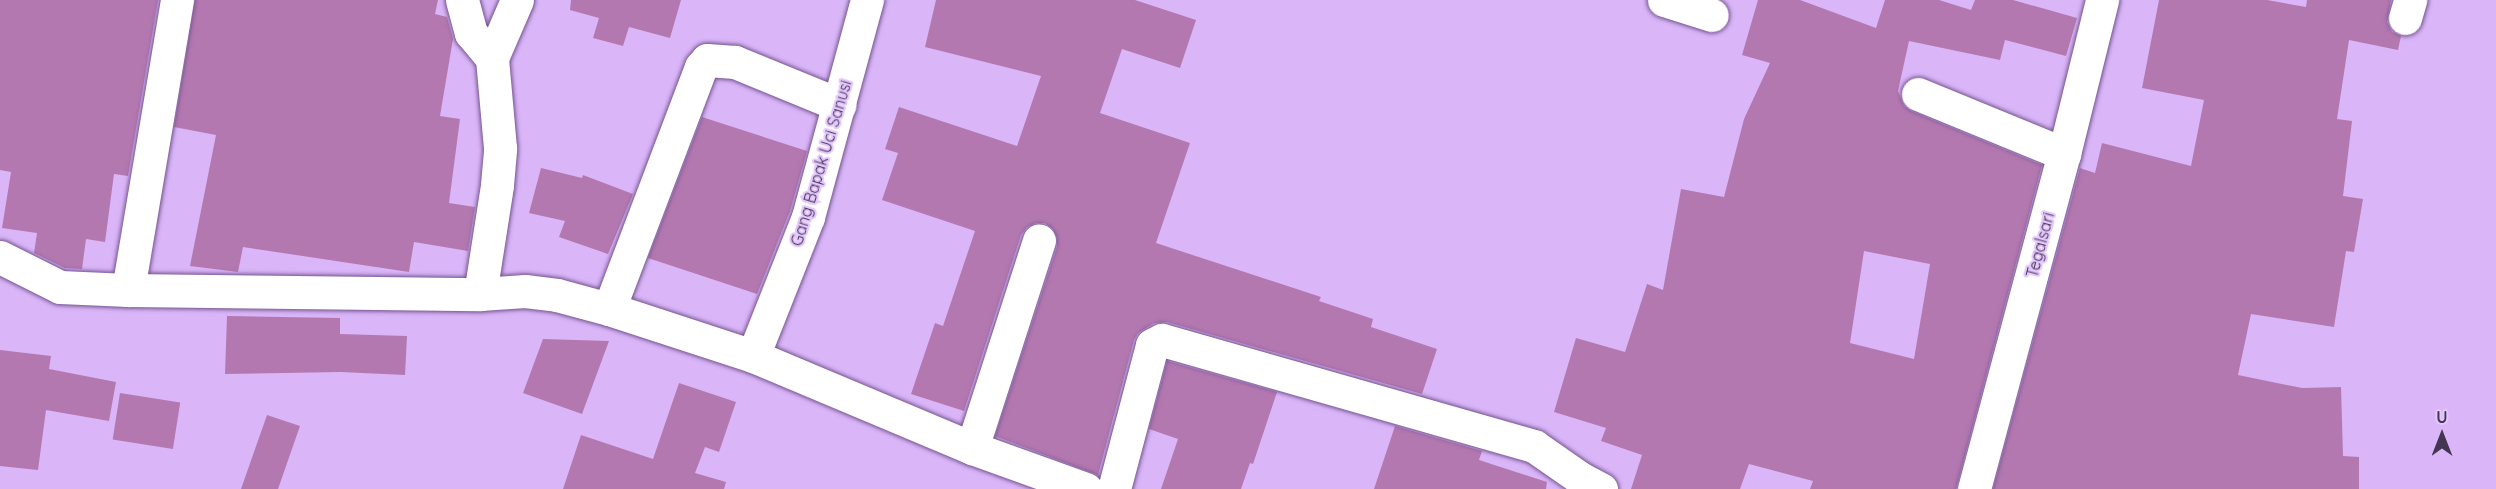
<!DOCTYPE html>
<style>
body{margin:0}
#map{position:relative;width:2496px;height:489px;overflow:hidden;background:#dab6f9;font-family:Quicksand,sans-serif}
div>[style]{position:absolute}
.building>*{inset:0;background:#b478b0;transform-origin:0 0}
.roads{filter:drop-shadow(0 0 2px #75548f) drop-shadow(0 0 2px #75548f)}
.minor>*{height:33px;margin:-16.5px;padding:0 16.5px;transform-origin:16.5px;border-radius:16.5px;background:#fff}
span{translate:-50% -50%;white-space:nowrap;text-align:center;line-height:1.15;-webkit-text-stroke:4.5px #e3c7fd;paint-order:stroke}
.street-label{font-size:16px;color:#443551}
.north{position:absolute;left:2412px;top:405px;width:60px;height:60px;-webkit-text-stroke:4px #e3c7fd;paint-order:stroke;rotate:0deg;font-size:16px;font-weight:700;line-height:24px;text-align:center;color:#443551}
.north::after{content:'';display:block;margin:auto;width:21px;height:27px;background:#443551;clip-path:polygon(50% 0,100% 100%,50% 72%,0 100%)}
</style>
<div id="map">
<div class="building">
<i style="clip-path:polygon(0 0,158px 0,128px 176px,114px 174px,105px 242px,86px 239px,82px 269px,65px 268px,34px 253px,37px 233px,2px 228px,11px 172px,0 170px)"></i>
<i style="clip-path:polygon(195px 0,438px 0,435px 14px,447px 17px,453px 39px,440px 116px,460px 119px,449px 203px,475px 207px,468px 251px,414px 242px,409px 272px,243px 247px,238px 272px,190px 266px,216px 135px,174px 127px)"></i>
<i style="clip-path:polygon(571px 0,681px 0,670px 38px,629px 27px,623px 46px,593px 38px,599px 18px,570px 10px)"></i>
<i style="clip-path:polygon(936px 0,1135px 0,1196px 20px,1180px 68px,1122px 49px,1100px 113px,1190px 143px,1156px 243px,1321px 297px,1319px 301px,1373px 319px,1371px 327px,1437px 349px,1422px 394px,1167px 322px,1154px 323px,1138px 333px,1134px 340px,1098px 475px,995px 436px,1057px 247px,1057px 238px,1053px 229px,1045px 223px,1036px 223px,1027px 227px,1021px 235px,964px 411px,911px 394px,935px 323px,943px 326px,975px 231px,882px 200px,898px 153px,885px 149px,899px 107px,1017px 146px,1041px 76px,925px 47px)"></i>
<i style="clip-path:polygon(evenodd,1758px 0,1800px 0,1876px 28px,1885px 0,1939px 0,1971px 10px,1975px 0,2013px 0,2077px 18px,2066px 56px,2005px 40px,2000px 60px,1909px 41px,1898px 91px,1904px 106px,1911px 111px,2042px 165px,1956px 489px,1810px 489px,1813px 481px,1749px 464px,1740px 489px,1631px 489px,1642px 455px,1601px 441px,1606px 428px,1554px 412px,1576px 338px,1625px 352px,1647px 284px,1663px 290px,1681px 189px,1724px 197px,1744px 119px,1770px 63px,1742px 55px,1758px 0,1864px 251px,1930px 264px,1914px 359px,1850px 343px,1864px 251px)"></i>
<i style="clip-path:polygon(2159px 0,2267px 0,2306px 7px,2307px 0,2391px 0,2387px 22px,2392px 32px,2401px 36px,2398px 50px,2349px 40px,2337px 119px,2352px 121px,2343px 196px,2363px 199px,2354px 252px,2346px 251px,2334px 327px,2251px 314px,2238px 375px,2302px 388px,2341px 387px,2343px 456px,2359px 457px,2359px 489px,1993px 489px,2080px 168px,2095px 173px,2102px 143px,2191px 166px,2204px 100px,2142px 88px)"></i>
<i style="clip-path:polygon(702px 117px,807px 151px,790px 211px,757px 294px,648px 258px)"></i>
<i style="clip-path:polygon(541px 168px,582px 178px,583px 175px,633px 194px,608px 254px,559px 237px,565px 221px,529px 213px)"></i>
<i style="clip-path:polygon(227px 316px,340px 318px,340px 334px,407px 336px,405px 375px,341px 372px,225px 374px)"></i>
<i style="clip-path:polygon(543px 339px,609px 341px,582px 414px,523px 393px)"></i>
<i style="clip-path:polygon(0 350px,51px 356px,49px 369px,116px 382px,109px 421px,46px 410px,38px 470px,0 466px)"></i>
<i style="clip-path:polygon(1167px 361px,1277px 392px,1253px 464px,1250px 463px,1241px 489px,1161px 489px,1178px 439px,1149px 429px)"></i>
<i style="clip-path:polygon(679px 383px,736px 402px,719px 452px,705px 447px,695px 473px,726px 482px,724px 489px,563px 489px,581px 435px,653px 459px)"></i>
<i style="left:120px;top:393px;width:61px;height:47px;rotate:9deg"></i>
<i style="clip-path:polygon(267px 415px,300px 426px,278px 489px,241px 489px)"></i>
<i style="clip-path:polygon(1395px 426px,1482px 451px,1479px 460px,1547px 482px,1546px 489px,1374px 489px)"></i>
</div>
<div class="roads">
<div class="minor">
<i style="left:177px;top:0;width:294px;rotate:99.6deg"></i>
<i style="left:128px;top:290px;width:352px;rotate:0.7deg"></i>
<i style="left:480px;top:294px;width:45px;rotate:-3.8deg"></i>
<i style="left:525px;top:291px;width:32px;rotate:7deg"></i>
<i style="left:557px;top:295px;width:54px;rotate:15.1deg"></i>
<i style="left:609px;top:309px;width:151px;rotate:18.1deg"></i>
<i style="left:753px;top:356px;width:238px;rotate:22.8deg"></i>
<i style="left:972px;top:448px;width:121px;rotate:19.8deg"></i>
<i style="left:462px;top:0;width:34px;rotate:75deg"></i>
<i style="left:471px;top:33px;width:33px;rotate:50deg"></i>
<i style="left:1664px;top:0;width:50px;rotate:17.4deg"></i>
<i style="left:2405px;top:18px;width:19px;rotate:-74deg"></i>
<i style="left:1918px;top:94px;width:158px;rotate:22.3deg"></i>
<i style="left:0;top:257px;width:67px;rotate:26.6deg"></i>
<i style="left:60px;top:287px;width:68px;rotate:2.5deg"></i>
<i style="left:480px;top:294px;width:110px;rotate:-81.1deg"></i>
<i style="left:497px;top:185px;width:37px;rotate:-85deg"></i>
<i style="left:500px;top:148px;width:90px;rotate:-95.1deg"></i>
<i style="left:492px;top:58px;width:63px;rotate:-66.7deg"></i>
<i style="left:609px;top:309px;width:259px;rotate:-69.2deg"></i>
<i style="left:701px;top:67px;width:9px;rotate:-49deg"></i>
<i style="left:707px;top:60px;width:28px;rotate:4deg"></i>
<i style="left:735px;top:62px;width:113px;rotate:22.3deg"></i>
<i style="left:753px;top:356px;width:149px;rotate:-68.4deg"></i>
<i style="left:808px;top:217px;width:225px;rotate:-74.8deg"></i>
<i style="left:972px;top:448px;width:218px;rotate:-72.1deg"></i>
<i style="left:1114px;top:489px;width:149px;rotate:-75.2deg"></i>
<i style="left:1152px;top:345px;width:11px;rotate:-27deg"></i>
<i style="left:1162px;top:340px;width:387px;rotate:15.9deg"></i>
<i style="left:1534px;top:446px;width:56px;rotate:34.8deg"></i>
<i style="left:1580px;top:478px;width:24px;rotate:28deg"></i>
<i style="left:1974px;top:489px;width:347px;rotate:-75deg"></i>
<i style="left:2064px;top:154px;width:159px;rotate:-76.1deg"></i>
</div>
</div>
<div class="street-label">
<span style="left:821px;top:163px;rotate:-73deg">Gang Bapak Uci Sanusi</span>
<span style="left:2040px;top:245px;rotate:-75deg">Tegalsari</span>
</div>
<div class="north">U</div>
</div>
